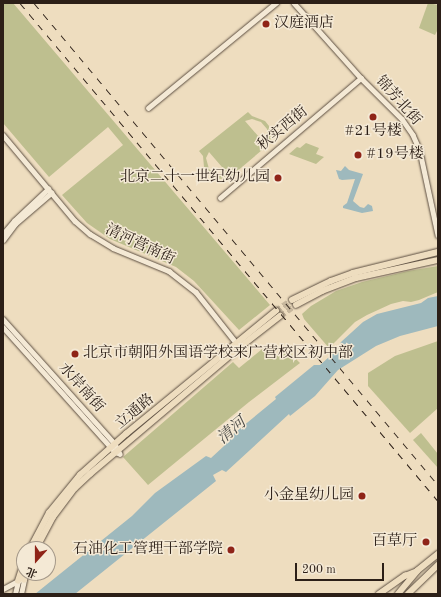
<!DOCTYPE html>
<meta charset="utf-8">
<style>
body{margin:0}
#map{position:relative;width:441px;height:597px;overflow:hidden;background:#eeddbf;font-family:"Old Standard TT","Noto Serif SC",serif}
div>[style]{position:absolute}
.green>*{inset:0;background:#bebf8f}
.water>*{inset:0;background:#9eb9bd}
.primary-tunnel>*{height:5.5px;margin-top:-2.75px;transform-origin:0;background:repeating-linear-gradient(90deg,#c7b79d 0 5.5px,transparent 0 8.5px)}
.roads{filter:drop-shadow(0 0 1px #5c4e41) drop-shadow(0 0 1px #5c4e41)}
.tertiary>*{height:4.5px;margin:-2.25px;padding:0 2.25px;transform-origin:2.25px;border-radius:2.25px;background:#f4e9d5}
.secondary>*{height:5px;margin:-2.5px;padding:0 2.5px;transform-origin:2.5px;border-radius:2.5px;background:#f4e9d5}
.primary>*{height:5.5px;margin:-2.75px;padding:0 2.75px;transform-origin:2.75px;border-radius:2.75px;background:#eeddbf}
.rail>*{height:1px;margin-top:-0.5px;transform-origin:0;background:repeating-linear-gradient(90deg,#2c1f17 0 7px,transparent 0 14px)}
.dots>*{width:11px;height:11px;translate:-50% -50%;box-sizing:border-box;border:2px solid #f4e9d5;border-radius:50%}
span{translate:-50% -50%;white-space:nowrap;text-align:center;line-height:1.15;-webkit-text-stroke:3px #f4e9d5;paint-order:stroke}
.poi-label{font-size:15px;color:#2c1f17}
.left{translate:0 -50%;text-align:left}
.right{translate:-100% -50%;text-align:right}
.street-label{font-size:15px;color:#2c1f17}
.water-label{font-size:16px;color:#4e4d49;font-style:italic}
.frame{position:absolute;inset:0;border:4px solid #2c1f17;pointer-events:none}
.north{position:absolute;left:16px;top:541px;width:40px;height:40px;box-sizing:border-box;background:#f4e9d5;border:1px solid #a49889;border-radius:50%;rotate:201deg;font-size:11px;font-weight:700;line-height:16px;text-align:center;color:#2c1f17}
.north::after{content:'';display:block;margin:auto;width:14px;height:18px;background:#8f2418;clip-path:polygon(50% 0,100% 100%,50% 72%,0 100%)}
.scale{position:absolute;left:295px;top:563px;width:89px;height:18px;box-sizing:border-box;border:2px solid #2c1f17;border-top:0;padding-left:5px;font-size:12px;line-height:14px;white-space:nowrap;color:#2c1f17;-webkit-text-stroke:3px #f4e9d5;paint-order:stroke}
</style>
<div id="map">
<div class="green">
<i style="clip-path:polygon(3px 3px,13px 3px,270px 305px,239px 330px,194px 281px,176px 267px,110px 239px,87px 223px,62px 195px,123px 145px,108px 127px,49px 177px,3px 123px)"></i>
<i style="clip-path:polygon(428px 3px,438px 5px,438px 29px,435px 35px,419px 28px)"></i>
<i style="clip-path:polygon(evenodd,248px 112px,252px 116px,265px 121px,269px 126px,271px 139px,268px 145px,229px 178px,217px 179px,212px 176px,204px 167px,203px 156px,199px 151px,248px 112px,252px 119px,261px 122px,267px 129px,267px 138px,265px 144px,245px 121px,252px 119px,248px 112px,209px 152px,228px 174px,228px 175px,217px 175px,209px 169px,206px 158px,209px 152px)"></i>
<i style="clip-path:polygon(306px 143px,319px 148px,316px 154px,324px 157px,316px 164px,289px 154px,297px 147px,300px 148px)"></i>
<i style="clip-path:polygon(438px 266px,438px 292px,419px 300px,411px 302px,403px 301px,391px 304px,367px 315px,355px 322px,329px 348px,304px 319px,302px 314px,311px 306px,336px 291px,362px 282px,408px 271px)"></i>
<i style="clip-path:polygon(438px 341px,438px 408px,410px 433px,368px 386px,368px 373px,395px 356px)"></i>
<i style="clip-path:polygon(267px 345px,276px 355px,285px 348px,300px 363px,249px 402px,148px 485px,123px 457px,233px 362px,239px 368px)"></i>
<i style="clip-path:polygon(421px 433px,438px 454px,438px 468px,413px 440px)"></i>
</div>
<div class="water">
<i style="clip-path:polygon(345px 166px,349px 170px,363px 174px,353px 201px,360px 207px,364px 208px,368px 204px,372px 206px,373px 211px,362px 213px,343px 208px,343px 206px,347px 203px,355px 179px,342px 180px,339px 179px,336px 170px,341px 171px)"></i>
<i style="clip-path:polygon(438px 296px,438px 326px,400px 336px,376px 346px,338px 370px,315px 396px,290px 416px,289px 414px,226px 472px,222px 470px,213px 475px,216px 481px,75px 594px,35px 594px,132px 516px,155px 493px,206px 456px,211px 458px,224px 446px,226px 440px,276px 399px,275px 397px,314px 365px,320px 365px,337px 350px,341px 342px,363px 322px,377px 314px,421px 303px,428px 298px)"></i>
</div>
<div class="primary-tunnel">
<i style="left:276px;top:311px;width:19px;rotate:-35deg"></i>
<i style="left:280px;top:316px;width:19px;rotate:-35deg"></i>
</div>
<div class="roads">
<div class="tertiary">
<i style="left:294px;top:3px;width:101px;rotate:48.2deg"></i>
<i style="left:361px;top:78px;width:58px;rotate:45deg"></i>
<i style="left:402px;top:119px;width:19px;rotate:55deg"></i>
<i style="left:413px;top:135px;width:17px;rotate:66deg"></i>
<i style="left:420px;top:151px;width:86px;rotate:77.9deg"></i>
<i style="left:148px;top:108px;width:166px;rotate:-39.4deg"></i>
<i style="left:3px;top:135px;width:112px;rotate:50.1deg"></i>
<i style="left:75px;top:221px;width:20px;rotate:41deg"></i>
<i style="left:90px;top:234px;width:27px;rotate:31deg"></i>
<i style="left:113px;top:248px;width:61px;rotate:22.3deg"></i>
<i style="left:169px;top:271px;width:34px;rotate:38deg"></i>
<i style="left:196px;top:292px;width:61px;rotate:51.6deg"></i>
<i style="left:220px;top:198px;width:185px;rotate:-40.4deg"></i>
<i style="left:3px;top:234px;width:17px;rotate:-50deg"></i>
<i style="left:14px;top:221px;width:47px;rotate:-43.3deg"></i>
<i style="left:3px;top:240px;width:20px;rotate:-53deg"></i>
<i style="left:15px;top:224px;width:48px;rotate:-40.7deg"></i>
<i style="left:3px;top:319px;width:168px;rotate:48.1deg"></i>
<i style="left:115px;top:444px;width:11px;rotate:63deg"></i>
<i style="left:3px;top:327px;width:168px;rotate:48.1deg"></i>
<i style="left:115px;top:452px;width:3px;rotate:18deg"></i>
<i style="left:3px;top:589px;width:19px;rotate:-28deg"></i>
</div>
<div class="secondary">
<i style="left:15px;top:594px;width:13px;rotate:-77deg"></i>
<i style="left:21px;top:594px;width:14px;rotate:-78deg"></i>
</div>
<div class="primary">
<i style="left:292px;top:300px;width:43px;rotate:-26deg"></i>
<i style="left:331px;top:281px;width:23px;rotate:-20deg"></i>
<i style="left:353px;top:273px;width:88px;rotate:-13.9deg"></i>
<i style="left:296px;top:305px;width:30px;rotate:-28deg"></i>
<i style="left:322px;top:291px;width:36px;rotate:-21deg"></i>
<i style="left:356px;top:278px;width:84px;rotate:-12.4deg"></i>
<i style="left:30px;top:549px;width:41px;rotate:-62.2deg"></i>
<i style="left:49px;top:513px;width:49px;rotate:-50.8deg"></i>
<i style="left:80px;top:475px;width:62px;rotate:-41.7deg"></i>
<i style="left:126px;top:434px;width:194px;rotate:-39.4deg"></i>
<i style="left:36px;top:549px;width:36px;rotate:-62deg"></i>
<i style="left:53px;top:517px;width:36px;rotate:-53deg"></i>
<i style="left:75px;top:488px;width:21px;rotate:-43deg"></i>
<i style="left:90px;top:474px;width:195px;rotate:-40.2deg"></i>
<i style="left:239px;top:348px;width:52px;rotate:-38deg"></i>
<i style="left:24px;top:580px;width:7px;rotate:-74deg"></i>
<i style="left:18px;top:581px;width:19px;rotate:-72deg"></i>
<i style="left:379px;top:594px;width:32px;rotate:-35deg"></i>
<i style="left:405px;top:576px;width:11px;rotate:-22deg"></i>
<i style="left:398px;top:594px;width:30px;rotate:-50deg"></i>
<i style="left:417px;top:571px;width:27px;rotate:-39deg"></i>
<i style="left:408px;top:594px;width:42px;rotate:-44deg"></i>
</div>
</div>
<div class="rail">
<i style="left:20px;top:3px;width:650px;rotate:49.99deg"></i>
<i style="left:34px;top:3px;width:629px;rotate:50.03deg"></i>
<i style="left:436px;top:594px;width:3px;rotate:-45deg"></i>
</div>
<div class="dots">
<i style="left:266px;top:24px;background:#8f2418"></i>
<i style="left:373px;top:117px;background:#8f2418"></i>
<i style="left:358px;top:155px;background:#8f2418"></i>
<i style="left:278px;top:178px;background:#8f2418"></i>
<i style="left:75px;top:354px;background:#8f2418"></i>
<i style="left:362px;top:496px;background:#8f2418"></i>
<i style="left:426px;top:542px;background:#8f2418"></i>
<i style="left:231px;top:550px;background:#8f2418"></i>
</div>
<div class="poi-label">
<span class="left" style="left:274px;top:24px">汉庭酒店</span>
<span style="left:373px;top:132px">#21号楼</span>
<span class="left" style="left:366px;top:155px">#19号楼</span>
<span class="right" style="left:270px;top:178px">北京二十一世纪幼儿园</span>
<span class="left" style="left:83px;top:354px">北京市朝阳外国语学校来广营校区初中部</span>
<span class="right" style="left:354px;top:496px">小金星幼儿园</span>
<span class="right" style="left:417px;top:542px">百草厅</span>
<span class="right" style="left:223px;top:550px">石油化工管理干部学院</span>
</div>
<div class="street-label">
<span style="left:398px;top:101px;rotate:48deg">锦芳北街</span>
<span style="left:283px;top:129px;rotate:-40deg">秋实西街</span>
<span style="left:140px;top:245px;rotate:25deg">清河营南街</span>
<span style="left:81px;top:388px;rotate:48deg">水岸南街</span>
<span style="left:135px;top:412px;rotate:-40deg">立通路</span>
</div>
<div class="water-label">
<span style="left:232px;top:431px;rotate:-40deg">清河</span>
</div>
<div class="frame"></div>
<div class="north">北</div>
<div class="scale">200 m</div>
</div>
